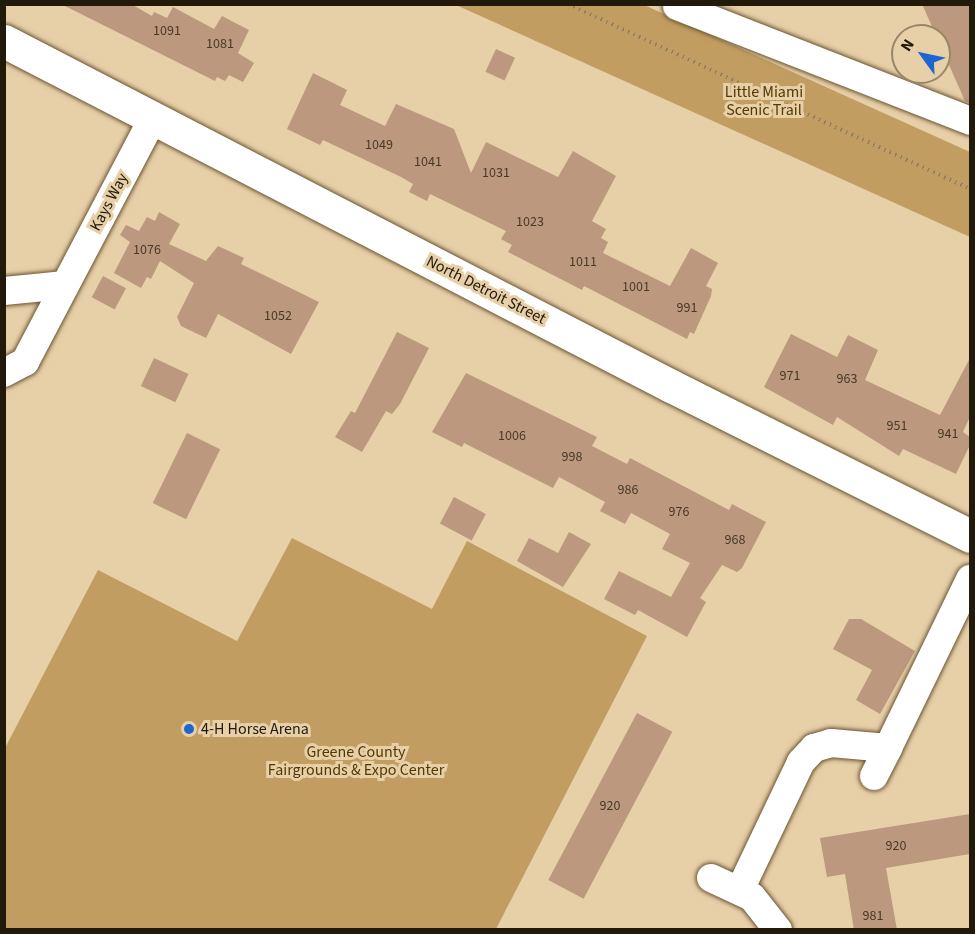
<!DOCTYPE html>
<style>
body{margin:0}
#map{position:relative;width:975px;height:934px;overflow:hidden;background:#e7cfa8;font-family:"Source Sans 3",sans-serif}
div>[style]{position:absolute}
.green>*{inset:0;background:#c19d61}
.building>*{inset:0;background:#bc997e;transform-origin:0 0}
.path>*{height:4px;margin-top:-2px;transform-origin:0;background:repeating-linear-gradient(90deg,#907f62 0 1.5px,transparent 0 6px)}
.roads{filter:drop-shadow(0 0 2px #6a5532) drop-shadow(0 0 2px #6a5532)}
.minor>*{height:28px;margin:-14px;padding:0 14px;transform-origin:14px;border-radius:14px;background:#fff}
.highway>*{height:33px;margin:-16.5px;padding:0 16.5px;transform-origin:16.5px;border-radius:16.5px;background:#fff}
.dots>*{width:16px;height:16px;translate:-50% -50%;box-sizing:border-box;border:3px solid #e7cfa8;border-radius:50%}
span{translate:-50% -50%;white-space:nowrap;text-align:center;line-height:1.15;-webkit-text-stroke:6px #e7cfa8;paint-order:stroke}
.number-label{font-size:14px;color:#483927}
.number-label span{-webkit-text-stroke-width:0}
.park-label{font-size:16px;color:#543900}
.street-label{font-size:16px;color:#21190a}
.poi-label{font-size:16px;color:#21190a}
.left{translate:0 -50%;text-align:left}
.frame{position:absolute;inset:0;border:6px solid #21190a;pointer-events:none}
.north{position:absolute;left:891px;top:24px;width:60px;height:60px;box-sizing:border-box;background:#e7cfa8;border:2px solid #988669;border-radius:50%;rotate:303deg;font-size:16px;font-weight:700;line-height:24px;text-align:center;color:#21190a}
.north::after{content:'';display:block;margin:auto;width:21px;height:27px;background:#1f65d1;clip-path:polygon(50% 0,100% 100%,50% 72%,0 100%)}
</style>
<div id="map">
<div class="green">
<i style="clip-path:polygon(456px 5px,644px 5px,970px 152px,970px 237px)"></i>
<i style="clip-path:polygon(292px 538px,432px 609px,467px 541px,647px 636px,496px 929px,5px 929px,5px 748px,98px 570px,237px 641px)"></i>
</div>
<div class="building">
<i style="clip-path:polygon(61px 4px,131px 4px,152px 16px,154px 12px,167px 18px,173px 7px,214px 29px,222px 16px,249px 30px,238px 53px,254px 63px,243px 82px,229px 75px,225px 81px,217px 77px,215px 81px)"></i>
<i style="clip-path:polygon(922px 4px,970px 4px,970px 103px,965px 101px)"></i>
<i style="left:496px;top:49px;width:21px;height:25px;rotate:25deg"></i>
<i style="clip-path:polygon(313px 73px,347px 90px,340px 105px,385px 126px,396px 104px,454px 129px,471px 173px,486px 142px,558px 177px,573px 151px,616px 176px,592px 221px,606px 229px,601px 238px,608px 242px,603px 253px,670px 286px,691px 248px,718px 263px,706px 286px,712px 289px,711px 296px,694px 334px,690px 332px,687px 339px,584px 286px,582px 290px,508px 252px,512px 245px,501px 239px,506px 231px,430px 194px,427px 201px,409px 192px,413px 184px,401px 177px,323px 140px,320px 145px,287px 129px)"></i>
<i style="clip-path:polygon(159px 212px,180px 224px,169px 244px,206px 261px,218px 246px,244px 258px,241px 264px,319px 302px,291px 354px,218px 314px,206px 338px,181px 326px,177px 317px,194px 283px,160px 261px,151px 279px,147px 277px,141px 288px,114px 273px,130px 242px,120px 235px,126px 225px,139px 231px,147px 217px,155px 221px)"></i>
<i style="left:103px;top:276px;width:26px;height:24px;rotate:28deg"></i>
<i style="clip-path:polygon(397px 332px,429px 348px,400px 404px,392px 414px,386px 411px,362px 452px,335px 437px,351px 411px,355px 413px)"></i>
<i style="clip-path:polygon(791px 334px,837px 357px,848px 335px,878px 350px,865px 380px,940px 415px,970px 358px,970px 417px,963px 432px,970px 437px,970px 445px,956px 474px,903px 449px,899px 456px,837px 417px,833px 425px,764px 387px)"></i>
<i style="left:154px;top:358px;width:38px;height:31px;rotate:25deg"></i>
<i style="clip-path:polygon(466px 373px,597px 437px,592px 446px,627px 464px,630px 458px,729px 510px,732px 504px,766px 522px,742px 568px,737px 572px,722px 565px,700px 598px,706px 602px,687px 637px,638px 610px,635px 615px,604px 599px,619px 571px,671px 597px,690px 563px,662px 549px,670px 534px,631px 513px,625px 524px,600px 511px,605px 502px,559px 477px,553px 488px,464px 443px,462px 447px,432px 432px)"></i>
<i style="left:187px;top:433px;width:37px;height:78px;rotate:26deg"></i>
<i style="left:454px;top:497px;width:36px;height:30px;rotate:28deg"></i>
<i style="clip-path:polygon(569px 532px,591px 544px,563px 587px,517px 561px,529px 538px,558px 553px)"></i>
<i style="clip-path:polygon(849px 619px,861px 619px,915px 651px,880px 714px,856px 700px,872px 670px,833px 649px)"></i>
<i style="left:637px;top:713px;width:40px;height:189px;rotate:28deg"></i>
<i style="clip-path:polygon(970px 814px,970px 854px,886px 868px,897px 930px,854px 930px,845px 874px,827px 877px,820px 838px)"></i>
</div>
<div class="path">
<i style="left:568px;top:4px;width:443px;rotate:24.7deg"></i>
</div>
<div class="roads">
<div class="minor">
<i style="left:677px;top:6px;width:315px;rotate:21.4deg"></i>
<i style="left:4px;top:291px;width:61px;rotate:-5.6deg"></i>
<i style="left:4px;top:373px;width:24px;rotate:-28deg"></i>
<i style="left:25px;top:362px;width:276px;rotate:-62.3deg"></i>
<i style="left:874px;top:776px;width:31px;rotate:-63deg"></i>
<i style="left:711px;top:878px;width:45px;rotate:24.9deg"></i>
<i style="left:752px;top:897px;width:42px;rotate:51.8deg"></i>
<i style="left:740px;top:890px;width:142px;rotate:-64.5deg"></i>
<i style="left:801px;top:762px;width:19px;rotate:-47deg"></i>
<i style="left:814px;top:748px;width:18px;rotate:-16deg"></i>
<i style="left:831px;top:743px;width:57px;rotate:5deg"></i>
<i style="left:888px;top:748px;width:188px;rotate:-64.1deg"></i>
</div>
<div class="highway">
<i style="left:4px;top:41px;width:751px;rotate:27.35deg"></i>
<i style="left:671px;top:386px;width:335px;rotate:26.6deg"></i>
</div>
</div>
<div class="dots">
<i style="left:189px;top:729px;background:#1f65d1"></i>
</div>
<div class="number-label">
<span style="left:167px;top:31px">1091</span>
<span style="left:220px;top:44px">1081</span>
<span style="left:379px;top:145px">1049</span>
<span style="left:428px;top:162px">1041</span>
<span style="left:496px;top:173px">1031</span>
<span style="left:530px;top:222px">1023</span>
<span style="left:147px;top:250px">1076</span>
<span style="left:583px;top:262px">1011</span>
<span style="left:636px;top:287px">1001</span>
<span style="left:687px;top:308px">991</span>
<span style="left:278px;top:316px">1052</span>
<span style="left:790px;top:376px">971</span>
<span style="left:847px;top:379px">963</span>
<span style="left:897px;top:426px">951</span>
<span style="left:948px;top:434px">941</span>
<span style="left:512px;top:436px">1006</span>
<span style="left:572px;top:457px">998</span>
<span style="left:628px;top:490px">986</span>
<span style="left:679px;top:512px">976</span>
<span style="left:735px;top:540px">968</span>
<span style="left:610px;top:806px">920</span>
<span style="left:896px;top:846px">920</span>
<span style="left:873px;top:916px">981</span>
</div>
<div class="park-label">
<span style="left:764px;top:101px">Little Miami<br>Scenic Trail</span>
<span style="left:356px;top:761px">Greene County<br>Fairgrounds &amp; Expo Center</span>
</div>
<div class="street-label">
<span style="left:109px;top:202px;rotate:-62deg">Kays Way</span>
<span style="left:486px;top:290px;rotate:27deg">North Detroit Street</span>
</div>
<div class="poi-label">
<span class="left" style="left:201px;top:729px">4-H Horse Arena</span>
</div>
<div class="frame"></div>
<div class="north">N</div>
</div>
